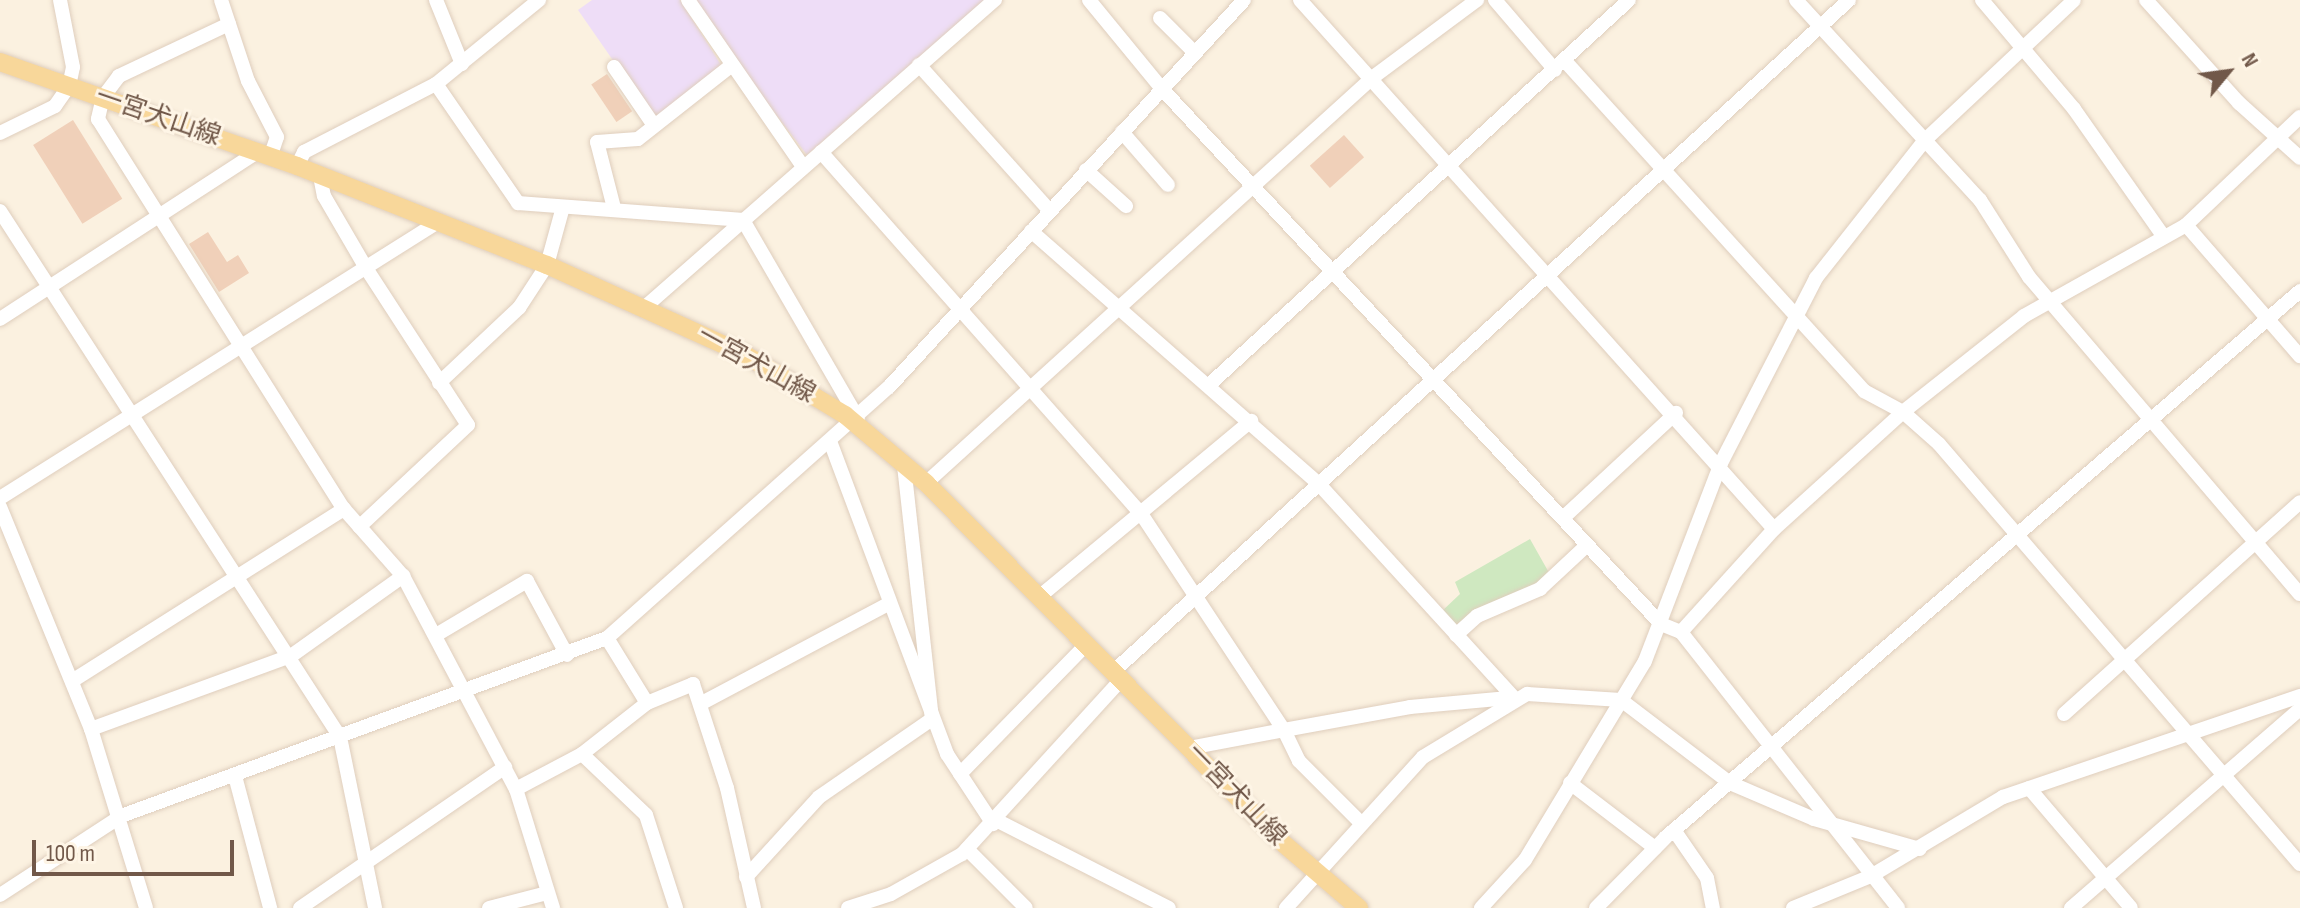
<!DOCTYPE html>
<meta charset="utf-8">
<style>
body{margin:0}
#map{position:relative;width:2300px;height:908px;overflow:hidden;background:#fbf1e0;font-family:"Sofia Sans Condensed","Noto Sans JP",sans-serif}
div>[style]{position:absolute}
.education>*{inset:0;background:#eeddf7}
.green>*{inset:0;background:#cfe8c0}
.building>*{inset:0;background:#f0d0b9;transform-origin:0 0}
.roads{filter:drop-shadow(0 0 2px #dfcebd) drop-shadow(0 0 2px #dfcebd)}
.minor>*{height:14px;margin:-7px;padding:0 7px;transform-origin:7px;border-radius:7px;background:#fff}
.major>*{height:18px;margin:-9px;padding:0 9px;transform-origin:9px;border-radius:9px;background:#f8d79a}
span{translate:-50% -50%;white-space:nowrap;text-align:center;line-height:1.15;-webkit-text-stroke:6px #fef5e6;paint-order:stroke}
.street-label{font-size:26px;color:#715849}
.north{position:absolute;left:2188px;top:32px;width:80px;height:80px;-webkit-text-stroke:6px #fef5e6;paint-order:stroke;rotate:61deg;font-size:22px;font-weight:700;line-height:32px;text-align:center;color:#715849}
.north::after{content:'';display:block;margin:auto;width:28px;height:36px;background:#715849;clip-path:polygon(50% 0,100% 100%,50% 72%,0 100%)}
.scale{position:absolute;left:32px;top:840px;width:202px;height:36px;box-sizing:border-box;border:4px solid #715849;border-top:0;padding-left:10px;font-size:24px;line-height:28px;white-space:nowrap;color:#715849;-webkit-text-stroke:6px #fef5e6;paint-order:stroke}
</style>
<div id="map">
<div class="education">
<i style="clip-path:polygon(592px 0,680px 0,723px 68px,658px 117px,651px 115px,578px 10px)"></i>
<i style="clip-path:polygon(688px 0,986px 0,807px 155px)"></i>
</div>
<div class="green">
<i style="clip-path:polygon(1530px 539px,1552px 578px,1456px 628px,1441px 612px,1460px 594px,1455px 582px)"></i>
</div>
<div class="building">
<i style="left:607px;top:74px;width:45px;height:19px;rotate:56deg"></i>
<i style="left:73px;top:120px;width:93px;height:47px;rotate:58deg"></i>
<i style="left:1344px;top:135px;width:30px;height:46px;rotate:48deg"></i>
<i style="clip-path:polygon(208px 232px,227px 262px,238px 255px,249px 273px,219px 292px,189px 244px)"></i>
</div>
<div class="roads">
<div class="minor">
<i style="left:221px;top:0;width:85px;rotate:71.6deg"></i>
<i style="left:248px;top:81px;width:63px;rotate:62.6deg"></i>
<i style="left:277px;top:137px;width:21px;rotate:109deg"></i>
<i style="left:436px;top:0;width:69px;rotate:67.9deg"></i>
<i style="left:688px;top:0;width:203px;rotate:55.4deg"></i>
<i style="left:1089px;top:0;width:115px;rotate:50.6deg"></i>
<i style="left:1162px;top:89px;width:732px;rotate:46.99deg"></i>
<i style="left:1661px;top:624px;width:22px;rotate:22deg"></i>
<i style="left:1681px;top:632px;width:139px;rotate:-47.9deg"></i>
<i style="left:1774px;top:529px;width:174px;rotate:-42.2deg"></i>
<i style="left:1903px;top:412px;width:154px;rotate:-38.4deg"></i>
<i style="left:2024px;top:316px;width:186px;rotate:-29.3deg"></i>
<i style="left:2186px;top:225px;width:157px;rotate:-43.5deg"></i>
<i style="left:1300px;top:0;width:710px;rotate:48.14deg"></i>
<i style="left:1495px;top:0;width:92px;rotate:49.4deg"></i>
<i style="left:1796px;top:0;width:272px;rotate:47.4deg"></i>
<i style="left:1980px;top:200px;width:91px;rotate:57.5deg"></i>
<i style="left:2029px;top:277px;width:417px;rotate:49.5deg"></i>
<i style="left:1982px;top:0;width:143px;rotate:49.8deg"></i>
<i style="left:2074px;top:109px;width:156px;rotate:54.9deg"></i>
<i style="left:2146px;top:0;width:139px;rotate:47.9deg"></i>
<i style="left:2239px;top:103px;width:82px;rotate:42deg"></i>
<i style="left:1160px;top:18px;width:49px;rotate:45deg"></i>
<i style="left:229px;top:24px;width:122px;rotate:154.7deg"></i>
<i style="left:119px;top:76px;width:26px;rotate:127deg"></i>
<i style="left:103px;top:97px;width:23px;rotate:103deg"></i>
<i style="left:98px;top:119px;width:461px;rotate:57.8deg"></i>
<i style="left:344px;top:509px;width:89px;rotate:48.6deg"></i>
<i style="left:403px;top:576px;width:241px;rotate:62.1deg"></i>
<i style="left:516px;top:789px;width:125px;rotate:72.7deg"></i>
<i style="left:1564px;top:60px;width:447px;rotate:47.8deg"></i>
<i style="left:1864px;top:391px;width:44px;rotate:28.3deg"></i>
<i style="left:1903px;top:412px;width:48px;rotate:41.6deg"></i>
<i style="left:1939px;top:444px;width:554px;rotate:49.32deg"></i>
<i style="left:919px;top:65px;width:195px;rotate:48.1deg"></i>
<i style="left:614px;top:67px;width:69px;rotate:55.6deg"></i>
<i style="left:436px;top:84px;width:145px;rotate:55.4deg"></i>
<i style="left:518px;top:203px;width:226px;rotate:4.3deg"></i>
<i style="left:743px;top:220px;width:229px;rotate:59.9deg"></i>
<i style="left:1122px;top:132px;width:70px;rotate:49deg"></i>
<i style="left:0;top:133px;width:61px;rotate:-26.1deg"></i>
<i style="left:55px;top:106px;width:24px;rotate:-55deg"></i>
<i style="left:69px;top:86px;width:19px;rotate:-78deg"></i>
<i style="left:73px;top:67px;width:68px;rotate:-101deg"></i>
<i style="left:821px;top:152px;width:481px;rotate:48.5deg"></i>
<i style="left:1140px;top:512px;width:261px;rotate:56.6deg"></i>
<i style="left:1284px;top:730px;width:96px;rotate:169.2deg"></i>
<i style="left:297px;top:166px;width:16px;rotate:-63deg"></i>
<i style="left:304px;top:152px;width:148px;rotate:-27.3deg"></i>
<i style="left:436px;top:84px;width:133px;rotate:-39.2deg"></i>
<i style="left:1086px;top:170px;width:54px;rotate:42deg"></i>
<i style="left:320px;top:176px;width:20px;rotate:79deg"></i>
<i style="left:324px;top:196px;width:83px;rotate:59.7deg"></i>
<i style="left:366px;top:268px;width:187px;rotate:57deg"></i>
<i style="left:468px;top:425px;width:149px;rotate:136.9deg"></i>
<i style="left:614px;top:208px;width:68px;rotate:-104.4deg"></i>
<i style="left:597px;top:142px;width:41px;rotate:-4.2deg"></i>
<i style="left:638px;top:139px;width:120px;rotate:-38.2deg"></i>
<i style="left:0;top:211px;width:626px;rotate:57.12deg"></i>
<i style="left:340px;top:737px;width:175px;rotate:78.4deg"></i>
<i style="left:2186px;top:225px;width:174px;rotate:49deg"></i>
<i style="left:1031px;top:231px;width:381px;rotate:41.3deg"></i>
<i style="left:1317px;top:482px;width:291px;rotate:47.6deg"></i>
<i style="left:645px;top:307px;width:466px;rotate:-41.3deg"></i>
<i style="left:0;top:319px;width:306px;rotate:-33deg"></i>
<i style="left:439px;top:383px;width:110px;rotate:-43.2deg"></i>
<i style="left:519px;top:308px;width:51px;rotate:-56.9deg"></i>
<i style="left:547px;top:265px;width:60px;rotate:-74.6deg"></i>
<i style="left:1210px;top:384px;width:568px;rotate:-42.5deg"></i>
<i style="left:830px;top:441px;width:334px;rotate:69.5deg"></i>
<i style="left:947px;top:754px;width:84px;rotate:56.7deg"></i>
<i style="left:926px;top:483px;width:602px;rotate:-42.24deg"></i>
<i style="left:1372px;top:78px;width:131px;rotate:-36.6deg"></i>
<i style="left:0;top:498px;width:518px;rotate:-32.22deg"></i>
<i style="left:0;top:507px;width:240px;rotate:67.7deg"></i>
<i style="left:91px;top:729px;width:187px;rotate:72.9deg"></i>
<i style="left:1564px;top:517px;width:153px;rotate:-42.9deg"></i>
<i style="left:1039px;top:597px;width:276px;rotate:-39.7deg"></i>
<i style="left:1681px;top:632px;width:351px;rotate:51.8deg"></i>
<i style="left:436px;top:635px;width:106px;rotate:-30.7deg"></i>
<i style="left:527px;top:581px;width:84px;rotate:61.6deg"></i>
<i style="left:1456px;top:635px;width:28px;rotate:-42deg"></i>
<i style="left:1477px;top:616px;width:69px;rotate:-23.2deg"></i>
<i style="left:1540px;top:589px;width:64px;rotate:-43.1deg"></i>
<i style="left:607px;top:638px;width:76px;rotate:58.4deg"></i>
<i style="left:1114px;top:671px;width:995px;rotate:-42.39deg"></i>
<i style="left:72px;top:681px;width:322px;rotate:-32.3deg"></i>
<i style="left:700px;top:704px;width:215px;rotate:-28deg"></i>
<i style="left:2064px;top:714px;width:317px;rotate:-41.9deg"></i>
<i style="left:91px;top:729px;width:213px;rotate:-20.1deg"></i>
<i style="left:291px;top:656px;width:138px;rotate:-35.5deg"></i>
<i style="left:582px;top:754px;width:88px;rotate:43.6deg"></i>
<i style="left:646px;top:815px;width:98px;rotate:72.1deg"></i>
<i style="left:960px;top:774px;width:180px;rotate:-45.7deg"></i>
<i style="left:235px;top:776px;width:137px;rotate:75.1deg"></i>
<i style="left:1570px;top:783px;width:107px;rotate:37.4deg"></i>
<i style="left:2029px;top:788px;width:157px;rotate:49.6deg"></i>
<i style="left:516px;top:789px;width:75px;rotate:-27.9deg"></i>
<i style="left:582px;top:754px;width:83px;rotate:-38.1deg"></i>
<i style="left:647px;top:703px;width:50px;rotate:-22.4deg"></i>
<i style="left:693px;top:684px;width:109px;rotate:71.9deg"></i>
<i style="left:727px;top:788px;width:123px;rotate:77.3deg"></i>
<i style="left:996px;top:820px;width:194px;rotate:27deg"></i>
<i style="left:1359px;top:821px;width:85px;rotate:-135deg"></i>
<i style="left:1299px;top:761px;width:34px;rotate:-116deg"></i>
<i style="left:1284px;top:730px;width:128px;rotate:-10.3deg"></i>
<i style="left:1410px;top:707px;width:99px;rotate:-5.2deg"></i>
<i style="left:1674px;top:830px;width:58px;rotate:55.5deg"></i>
<i style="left:1707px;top:878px;width:31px;rotate:79deg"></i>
<i style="left:967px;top:849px;width:83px;rotate:45deg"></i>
<i style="left:746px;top:877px;width:108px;rotate:-47.6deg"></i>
<i style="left:819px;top:797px;width:137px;rotate:-34.6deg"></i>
<i style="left:932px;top:719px;width:256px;rotate:-96.3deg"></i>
<i style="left:0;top:895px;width:145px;rotate:-33.1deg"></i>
<i style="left:121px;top:816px;width:518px;rotate:-20.12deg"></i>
<i style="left:607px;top:638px;width:378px;rotate:-41.7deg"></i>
<i style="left:889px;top:387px;width:525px;rotate:-47.47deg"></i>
<i style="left:300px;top:908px;width:249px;rotate:-34.5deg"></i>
<i style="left:489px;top:908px;width:60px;rotate:-14.5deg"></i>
<i style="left:848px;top:908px;width:45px;rotate:-18deg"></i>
<i style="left:891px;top:894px;width:81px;rotate:-29.4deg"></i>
<i style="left:962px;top:854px;width:237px;rotate:-47.6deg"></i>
<i style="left:1286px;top:908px;width:204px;rotate:-47.8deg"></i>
<i style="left:1423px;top:757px;width:122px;rotate:-31.2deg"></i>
<i style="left:1527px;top:694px;width:94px;rotate:3.7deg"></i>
<i style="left:1621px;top:700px;width:137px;rotate:37.3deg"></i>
<i style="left:1730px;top:783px;width:91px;rotate:23.2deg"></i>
<i style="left:1814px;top:819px;width:110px;rotate:15.8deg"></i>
<i style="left:1481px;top:908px;width:65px;rotate:-47.5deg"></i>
<i style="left:1525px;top:860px;width:232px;rotate:-58.9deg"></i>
<i style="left:1645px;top:661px;width:212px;rotate:-69deg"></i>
<i style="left:1721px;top:463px;width:208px;rotate:-62.8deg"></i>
<i style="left:1816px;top:278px;width:176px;rotate:-51.7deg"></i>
<i style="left:1925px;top:140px;width:204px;rotate:-43.2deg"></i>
<i style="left:1596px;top:908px;width:100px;rotate:-45.4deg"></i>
<i style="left:1666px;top:837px;width:837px;rotate:-40.73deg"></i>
<i style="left:1793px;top:908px;width:84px;rotate:-22.3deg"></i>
<i style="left:1871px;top:876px;width:154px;rotate:-30.9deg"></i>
<i style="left:2003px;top:797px;width:314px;rotate:-18.8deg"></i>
<i style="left:2071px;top:908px;width:303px;rotate:-41deg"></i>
</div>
<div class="major">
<i style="left:0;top:62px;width:315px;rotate:19.3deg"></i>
<i style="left:297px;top:166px;width:269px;rotate:21.6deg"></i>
<i style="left:547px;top:265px;width:216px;rotate:24.3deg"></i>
<i style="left:744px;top:354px;width:118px;rotate:31.1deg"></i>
<i style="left:845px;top:415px;width:106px;rotate:40deg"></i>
<i style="left:926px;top:483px;width:508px;rotate:45.24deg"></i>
<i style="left:1284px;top:844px;width:99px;rotate:40.5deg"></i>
</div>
</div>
<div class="street-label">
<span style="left:158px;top:117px;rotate:19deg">一宮犬山線</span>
<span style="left:756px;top:365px;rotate:29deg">一宮犬山線</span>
<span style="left:1236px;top:795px;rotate:46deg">一宮犬山線</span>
</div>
<div class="north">N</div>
<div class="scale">100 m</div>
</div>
